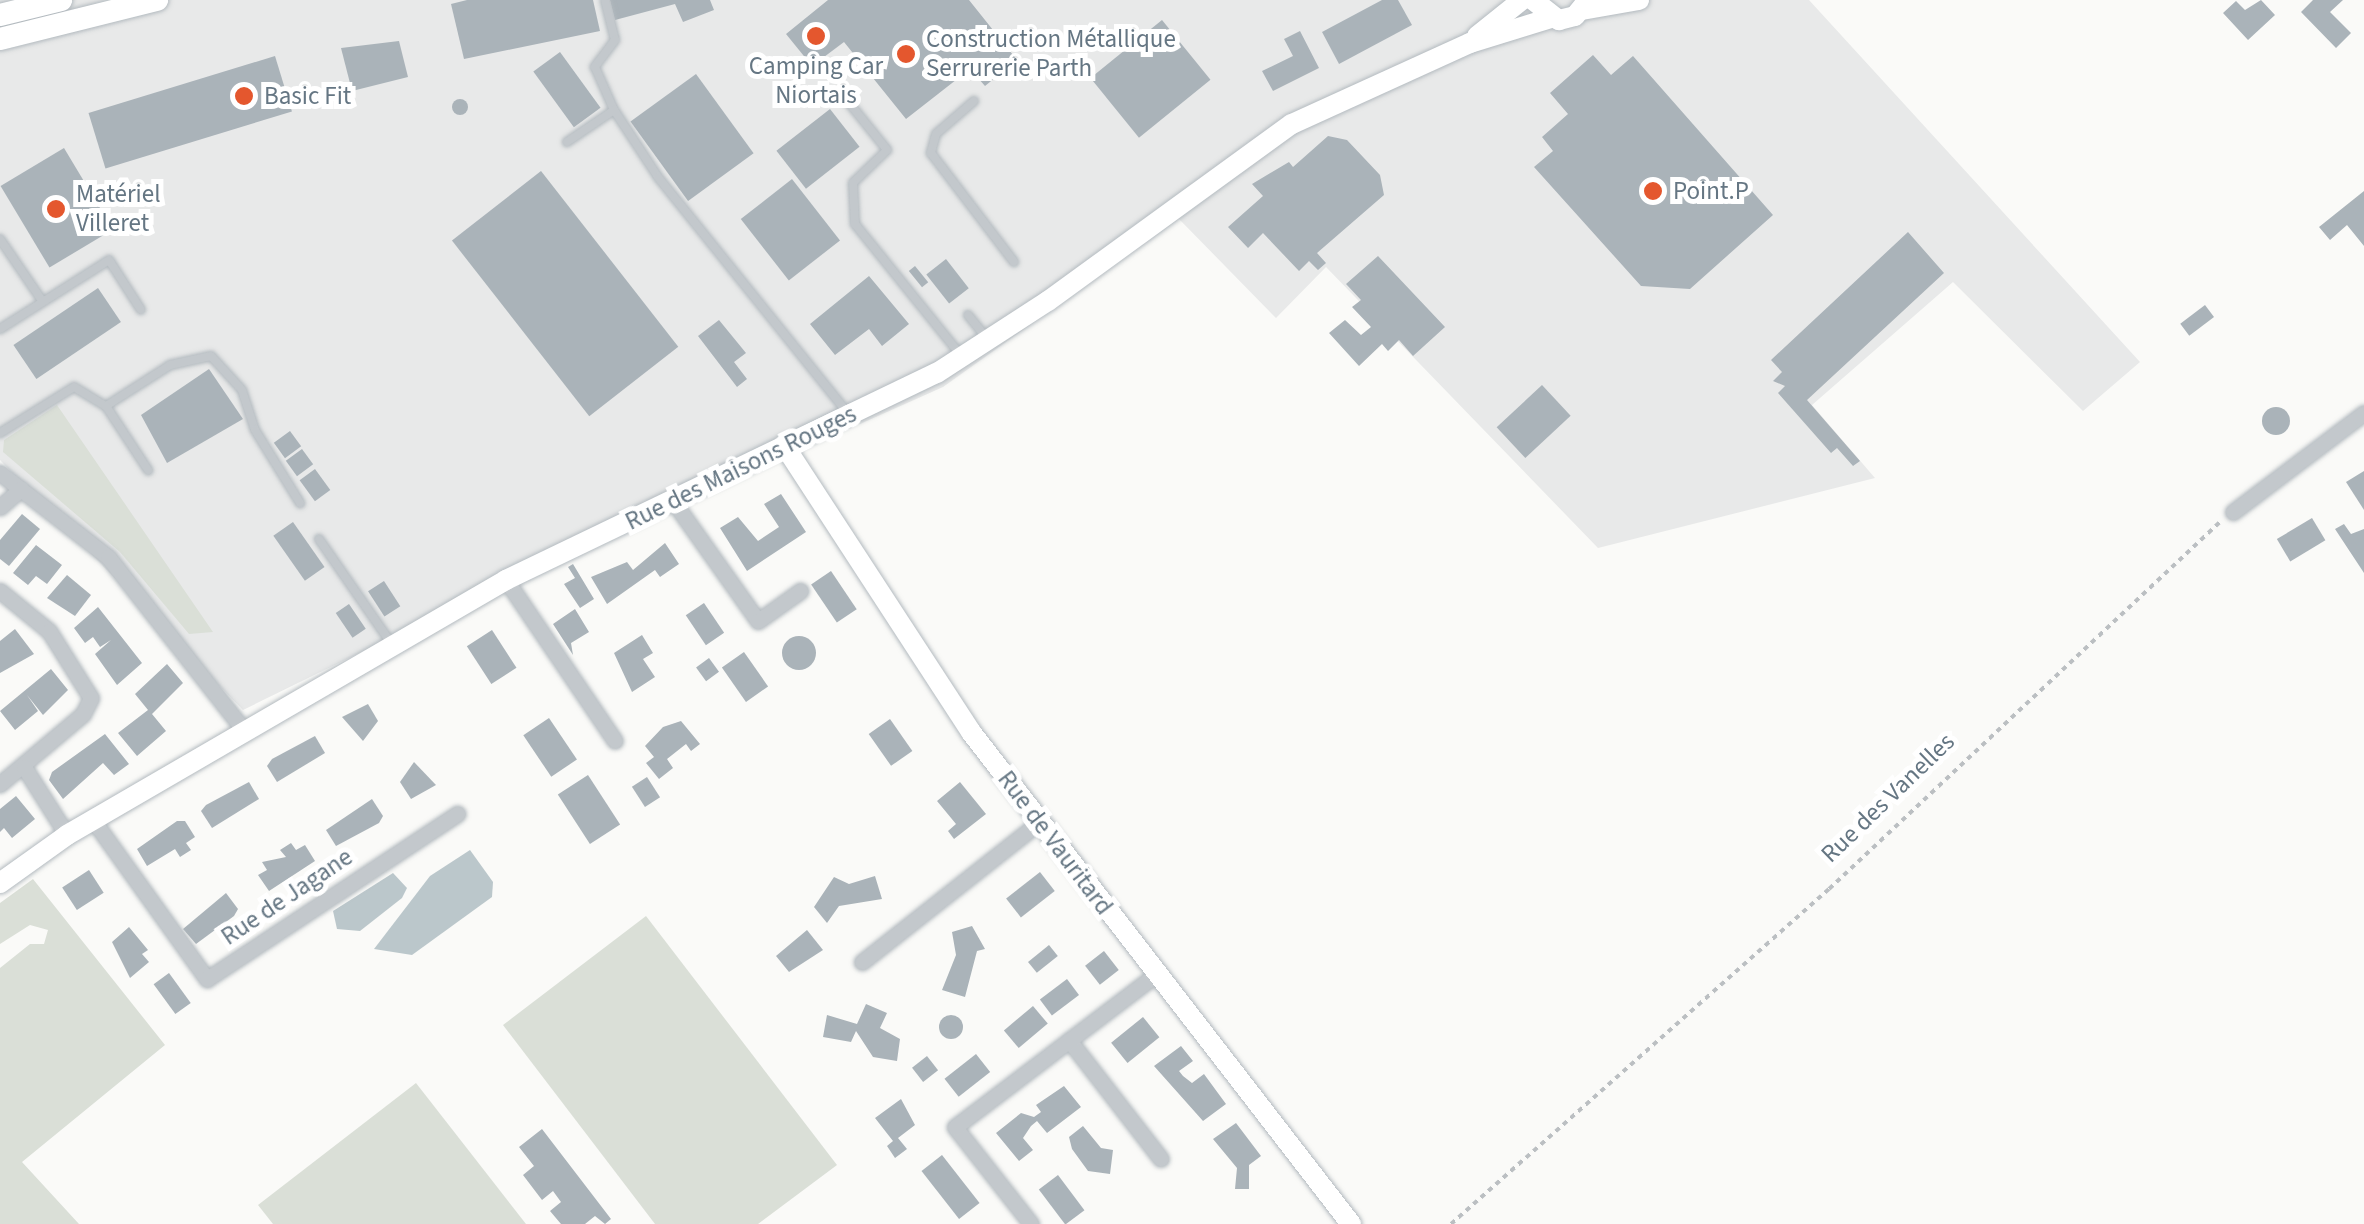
<!DOCTYPE html>
<meta charset="utf-8">
<style>
body{margin:0}
#map{position:relative;width:2364px;height:1224px;overflow:hidden;background:#fafaf8;font-family:"Source Sans 3",sans-serif}
div>[style]{position:absolute}
.built>*{inset:0;background:#e8e9e9}
.green>*{inset:0;background:#dadfd7}
.water>*{inset:0;background:#bbc7cb}
.building>*{inset:0;background:#aab3b9;transform-origin:0 0}
.round{border-radius:50%}
.path>*{height:4px;margin-top:-2px;transform-origin:0;background:repeating-linear-gradient(90deg,#bbbfc2 0 5px,transparent 0 10px)}
.roads{filter:drop-shadow(0 0 2px #b3babf) drop-shadow(0 0 2px #b3babf)}
.lane>*{height:8px;margin:-4px;padding:0 4px;transform-origin:4px;border-radius:4px;background:#c3c8cc}
.street>*{height:15px;margin:-7.5px;padding:0 7.5px;transform-origin:7.5px;border-radius:7.5px;background:#c3c8cc}
.secondary>*{height:20px;margin:-10px;padding:0 10px;transform-origin:10px;border-radius:10px;background:#fff}
.primary>*{height:22px;margin:-11px;padding:0 11px;transform-origin:11px;border-radius:11px;background:#fff}
.dots>*{width:28px;height:28px;translate:-50% -50%;box-sizing:border-box;border:5px solid #fff;border-radius:50%}
span{translate:-50% -50%;white-space:nowrap;text-align:center;line-height:1.15;-webkit-text-stroke:10px #fff;paint-order:stroke}
.poi-label{font-size:25px;color:#657683}
.left{translate:0 -50%;text-align:left}
.street-label{font-size:25px;color:#657683}
</style>
<div id="map">
<div class="built">
<i style="clip-path:polygon(0 0,1809px 0,2140px 362px,2083px 411px,1953px 282px,1812px 405px,1875px 478px,1598px 548px,1326px 267px,1276px 318px,1179px 219px,943px 387px,804px 449px,784px 445px,243px 710px,0 460px)"></i>
</div>
<div class="green">
<i style="clip-path:polygon(57px 405px,213px 632px,189px 634px,120px 552px,3px 452px,4px 440px)"></i>
<i style="clip-path:polygon(33px 879px,165px 1045px,22px 1162px,79px 1224px,0 1224px,0 968px,30px 944px,44px 944px,48px 930px,30px 925px,0 944px,0 903px)"></i>
<i style="clip-path:polygon(646px 916px,837px 1165px,758px 1224px,655px 1224px,503px 1025px)"></i>
<i style="clip-path:polygon(416px 1083px,526px 1224px,273px 1224px,258px 1205px)"></i>
</div>
<div class="water">
<i style="clip-path:polygon(470px 850px,493px 882px,492px 897px,412px 955px,374px 949px,430px 876px)"></i>
<i style="clip-path:polygon(393px 873px,407px 888px,402px 898px,360px 931px,337px 929px,333px 911px)"></i>
</div>
<div class="building">
<i style="clip-path:polygon(467px 0,593px 0,600px 31px,464px 59px,451px 4px)"></i>
<i style="clip-path:polygon(610px 0,710px 0,714px 10px,683px 22px,675px 4px,615px 20px)"></i>
<i style="clip-path:polygon(828px 0,969px 0,1017px 60px,985px 86px,970px 69px,906px 119px,844px 42px,812px 66px,786px 34px)"></i>
<i style="clip-path:polygon(1382px 0,1398px 0,1412px 25px,1339px 64px,1322px 32px)"></i>
<i style="clip-path:polygon(2261px 0,2275px 15px,2248px 40px,2223px 13px,2236px 1px,2245px 10px)"></i>
<i style="clip-path:polygon(2313px 0,2343px 0,2330px 12px,2351px 33px,2336px 48px,2301px 12px)"></i>
<i style="left:1162px;top:20px;width:77px;height:92px;rotate:51deg"></i>
<i style="clip-path:polygon(1300px 31px,1319px 68px,1273px 91px,1262px 71px,1293px 56px,1284px 39px)"></i>
<i style="clip-path:polygon(399px 41px,408px 77px,352px 91px,341px 48px)"></i>
<i style="left:560px;top:52px;width:69px;height:33px;rotate:54deg"></i>
<i style="clip-path:polygon(1593px 55px,1611px 75px,1633px 56px,1773px 215px,1690px 289px,1641px 286px,1534px 167px,1553px 151px,1542px 137px,1568px 114px,1550px 93px)"></i>
<i style="left:275px;top:56px;width:58px;height:195px;rotate:73deg"></i>
<i style="left:696px;top:74px;width:98px;height:81px;rotate:54deg"></i>
<i class="round" style="left:452px;top:99px;width:16px;height:16px"></i>
<i style="left:830px;top:109px;width:48px;height:68px;rotate:52deg"></i>
<i style="clip-path:polygon(1328px 136px,1347px 140px,1380px 175px,1384px 195px,1317px 253px,1326px 263px,1318px 270px,1309px 261px,1299px 271px,1263px 233px,1248px 248px,1228px 227px,1263px 196px,1252px 184px,1289px 162px,1293px 167px)"></i>
<i style="left:64px;top:148px;width:95px;height:74px;rotate:59deg"></i>
<i style="left:541px;top:171px;width:223px;height:113px;rotate:52deg"></i>
<i style="left:792px;top:179px;width:78px;height:65px;rotate:52deg"></i>
<i style="clip-path:polygon(2364px 191px,2364px 246px,2347px 225px,2330px 240px,2319px 227px)"></i>
<i style="clip-path:polygon(1908px 232px,1944px 273px,1807px 400px,1860px 461px,1853px 466px,1837px 448px,1831px 453px,1778px 393px,1785px 386px,1773px 381px,1782px 372px,1771px 360px)"></i>
<i style="clip-path:polygon(1378px 256px,1445px 327px,1413px 356px,1399px 340px,1388px 351px,1382px 344px,1359px 366px,1329px 333px,1345px 320px,1361px 335px,1371px 327px,1352px 307px,1361px 300px,1346px 284px)"></i>
<i style="left:946px;top:259px;width:37px;height:25px;rotate:52deg"></i>
<i style="left:915px;top:266px;width:21px;height:8px;rotate:51deg"></i>
<i style="clip-path:polygon(869px 276px,909px 324px,882px 346px,869px 329px,835px 355px,810px 324px)"></i>
<i style="left:98px;top:288px;width:41px;height:102px;rotate:56deg"></i>
<i style="left:2205px;top:305px;width:15px;height:31px;rotate:53deg"></i>
<i style="clip-path:polygon(719px 320px,746px 353px,734px 362px,747px 379px,737px 387px,698px 336px)"></i>
<i style="clip-path:polygon(209px 369px,243px 419px,167px 463px,141px 415px)"></i>
<i style="left:1542px;top:385px;width:42px;height:62px;rotate:47deg"></i>
<i class="round" style="left:2262px;top:407px;width:28px;height:28px"></i>
<i style="left:290px;top:431px;width:19px;height:20px;rotate:54deg"></i>
<i style="left:302px;top:449px;width:19px;height:20px;rotate:54deg"></i>
<i style="left:315px;top:469px;width:26px;height:19px;rotate:54deg"></i>
<i style="clip-path:polygon(2364px 471px,2364px 510px,2346px 482px)"></i>
<i style="clip-path:polygon(781px 494px,806px 532px,747px 571px,720px 528px,738px 517px,758px 541px,779px 527px,764px 504px)"></i>
<i style="clip-path:polygon(22px 514px,40px 529px,9px 566px,0 559px,0 540px)"></i>
<i style="left:2312px;top:518px;width:26px;height:41px;rotate:59deg"></i>
<i style="left:293px;top:522px;width:55px;height:24px;rotate:55deg"></i>
<i style="clip-path:polygon(2344px 524px,2351px 534px,2364px 529px,2364px 573px,2335px 529px)"></i>
<i style="clip-path:polygon(665px 543px,679px 564px,660px 577px,655px 570px,607px 604px,591px 577px,627px 562px,633px 570px)"></i>
<i style="clip-path:polygon(36px 545px,62px 565px,47px 584px,36px 576px,28px 585px,13px 573px)"></i>
<i style="clip-path:polygon(573px 564px,594px 599px,580px 608px,564px 584px,575px 578px,568px 567px)"></i>
<i style="left:831px;top:571px;width:46px;height:24px;rotate:56deg"></i>
<i style="clip-path:polygon(67px 575px,91px 595px,75px 616px,47px 598px)"></i>
<i style="left:384px;top:581px;width:30px;height:19px;rotate:57deg"></i>
<i style="left:704px;top:603px;width:36px;height:22px;rotate:56deg"></i>
<i style="left:349px;top:604px;width:30px;height:16px;rotate:56deg"></i>
<i style="clip-path:polygon(98px 607px,142px 663px,117px 685px,95px 654px,111px 640px,100px 647px,93px 637px,85px 643px,74px 628px)"></i>
<i style="clip-path:polygon(575px 609px,589px 632px,571px 643px,573px 655px,553px 624px)"></i>
<i style="clip-path:polygon(15px 629px,34px 654px,0 673px,0 641px)"></i>
<i style="left:492px;top:630px;width:45px;height:30px;rotate:57deg"></i>
<i style="clip-path:polygon(642px 635px,653px 653px,643px 659px,655px 677px,632px 692px,614px 653px)"></i>
<i class="round" style="left:782px;top:636px;width:34px;height:34px"></i>
<i style="left:744px;top:652px;width:42px;height:27px;rotate:55deg"></i>
<i style="left:709px;top:658px;width:17px;height:16px;rotate:54deg"></i>
<i style="clip-path:polygon(167px 664px,183px 683px,152px 714px,166px 731px,137px 756px,118px 733px,148px 710px,135px 694px)"></i>
<i style="clip-path:polygon(51px 669px,68px 690px,43px 715px,27px 695px,38px 711px,15px 730px,0 711px)"></i>
<i style="clip-path:polygon(368px 704px,378px 721px,363px 741px,342px 717px)"></i>
<i style="left:549px;top:718px;width:50px;height:31px;rotate:56deg"></i>
<i style="left:890px;top:719px;width:39px;height:26px;rotate:55deg"></i>
<i style="clip-path:polygon(681px 721px,700px 744px,691px 751px,686px 744px,667px 759px,673px 768px,659px 779px,646px 763px,654px 757px,645px 746px,663px 727px)"></i>
<i style="clip-path:polygon(105px 734px,129px 764px,114px 775px,103px 763px,63px 799px,49px 780px,52px 772px)"></i>
<i style="clip-path:polygon(315px 736px,325px 753px,277px 782px,267px 766px,272px 759px)"></i>
<i style="clip-path:polygon(414px 762px,436px 785px,411px 799px,400px 782px)"></i>
<i style="left:588px;top:775px;width:59px;height:36px;rotate:57deg"></i>
<i style="left:647px;top:777px;width:24px;height:18px;rotate:57deg"></i>
<i style="clip-path:polygon(249px 782px,259px 799px,212px 828px,201px 811px,206px 805px)"></i>
<i style="clip-path:polygon(960px 782px,986px 814px,954px 839px,948px 831px,956px 824px,937px 801px)"></i>
<i style="clip-path:polygon(16px 796px,35px 819px,12px 838px,4px 828px,0 832px,0 809px)"></i>
<i style="clip-path:polygon(372px 799px,383px 816px,379px 823px,336px 846px,326px 830px)"></i>
<i style="clip-path:polygon(177px 821px,185px 821px,195px 837px,186px 843px,191px 850px,180px 857px,175px 849px,147px 866px,137px 849px)"></i>
<i style="clip-path:polygon(291px 843px,296px 850px,305px 845px,315px 861px,269px 891px,258px 875px,267px 870px,262px 862px,286px 857px,280px 850px)"></i>
<i style="left:89px;top:870px;width:27px;height:32px;rotate:57deg"></i>
<i style="left:1040px;top:872px;width:24px;height:43px;rotate:52deg"></i>
<i style="clip-path:polygon(875px 876px,882px 899px,839px 906px,827px 923px,814px 907px,834px 877px,849px 884px)"></i>
<i style="clip-path:polygon(226px 893px,238px 909px,234px 916px,196px 944px,183px 929px)"></i>
<i style="clip-path:polygon(972px 926px,985px 949px,977px 951px,965px 997px,942px 990px,956px 955px,952px 932px)"></i>
<i style="clip-path:polygon(129px 927px,148px 950px,142px 954px,149px 962px,130px 978px,112px 942px)"></i>
<i style="clip-path:polygon(807px 930px,823px 950px,789px 972px,776px 956px)"></i>
<i style="left:1049px;top:945px;width:14px;height:27px;rotate:51deg"></i>
<i style="left:1104px;top:951px;width:24px;height:24px;rotate:52deg"></i>
<i style="left:169px;top:973px;width:37px;height:19px;rotate:54deg"></i>
<i style="left:1067px;top:979px;width:20px;height:34px;rotate:53deg"></i>
<i style="clip-path:polygon(866px 1004px,887px 1013px,880px 1028px,900px 1039px,897px 1061px,873px 1057px,856px 1031px,851px 1042px,823px 1037px,827px 1015px,857px 1024px)"></i>
<i style="left:1033px;top:1006px;width:23px;height:38px;rotate:50deg"></i>
<i class="round" style="left:939px;top:1015px;width:24px;height:24px"></i>
<i style="left:1143px;top:1017px;width:26px;height:41px;rotate:51deg"></i>
<i style="clip-path:polygon(1181px 1046px,1193px 1061px,1179px 1071px,1183px 1076px,1192px 1083px,1204px 1074px,1226px 1104px,1203px 1121px,1154px 1066px)"></i>
<i style="left:976px;top:1054px;width:23px;height:40px;rotate:52deg"></i>
<i style="left:927px;top:1056px;width:18px;height:19px;rotate:52deg"></i>
<i style="clip-path:polygon(1064px 1086px,1081px 1107px,1047px 1133px,1037px 1121px,1031px 1126px,1023px 1138px,1033px 1150px,1019px 1161px,996px 1133px,1021px 1113px,1034px 1117px,1041px 1112px,1036px 1105px)"></i>
<i style="clip-path:polygon(901px 1099px,915px 1125px,898px 1138px,907px 1149px,895px 1158px,887px 1146px,893px 1141px,875px 1118px)"></i>
<i style="clip-path:polygon(1236px 1123px,1261px 1156px,1249px 1165px,1249px 1189px,1235px 1189px,1237px 1168px,1213px 1139px)"></i>
<i style="clip-path:polygon(1083px 1126px,1101px 1148px,1113px 1150px,1110px 1174px,1088px 1171px,1072px 1149px,1069px 1137px)"></i>
<i style="clip-path:polygon(542px 1129px,611px 1219px,605px 1224px,595px 1216px,585px 1224px,561px 1224px,550px 1211px,561px 1202px,553px 1191px,542px 1200px,523px 1175px,534px 1166px,519px 1147px)"></i>
<i style="left:942px;top:1155px;width:61px;height:26px;rotate:52deg"></i>
<i style="left:1058px;top:1175px;width:44px;height:24px;rotate:53deg"></i>
</div>
<div class="path">
<i style="left:1451px;top:1224px;width:505px;rotate:-41.55deg"></i>
<i style="left:1829px;top:889px;width:538px;rotate:-43.19deg"></i>
</div>
<div class="roads">
<div class="lane">
<i style="left:605px;top:0;width:41px;rotate:76deg"></i>
<i style="left:615px;top:40px;width:34px;rotate:127deg"></i>
<i style="left:595px;top:67px;width:47px;rotate:66.2deg"></i>
<i style="left:614px;top:110px;width:80px;rotate:56.7deg"></i>
<i style="left:658px;top:177px;width:302px;rotate:51.2deg"></i>
<i style="left:842px;top:94px;width:72px;rotate:51.2deg"></i>
<i style="left:887px;top:150px;width:47px;rotate:135.9deg"></i>
<i style="left:853px;top:183px;width:41px;rotate:87.2deg"></i>
<i style="left:855px;top:224px;width:166px;rotate:51.1deg"></i>
<i style="left:974px;top:101px;width:50px;rotate:139deg"></i>
<i style="left:936px;top:134px;width:20px;rotate:105deg"></i>
<i style="left:931px;top:153px;width:137px;rotate:52.7deg"></i>
<i style="left:567px;top:142px;width:57px;rotate:-34.2deg"></i>
<i style="left:0;top:239px;width:76px;rotate:55.7deg"></i>
<i style="left:968px;top:315px;width:28px;rotate:51deg"></i>
<i style="left:0;top:329px;width:129px;rotate:-32.3deg"></i>
<i style="left:109px;top:260px;width:59px;rotate:57.4deg"></i>
<i style="left:106px;top:406px;width:76px;rotate:-32.6deg"></i>
<i style="left:170px;top:365px;width:42px;rotate:-12.4deg"></i>
<i style="left:211px;top:356px;width:46px;rotate:47.6deg"></i>
<i style="left:242px;top:390px;width:42px;rotate:72deg"></i>
<i style="left:255px;top:430px;width:86px;rotate:58.3deg"></i>
<i style="left:0;top:433px;width:87px;rotate:-31.9deg"></i>
<i style="left:74px;top:387px;width:37px;rotate:31deg"></i>
<i style="left:106px;top:406px;width:77px;rotate:56.7deg"></i>
<i style="left:319px;top:539px;width:126px;rotate:55.3deg"></i>
</div>
<div class="street">
<i style="left:0;top:473px;width:137px;rotate:37.9deg"></i>
<i style="left:108px;top:557px;width:222px;rotate:51.9deg"></i>
<i style="left:673px;top:501px;width:147px;rotate:54.7deg"></i>
<i style="left:758px;top:621px;width:52px;rotate:-35.5deg"></i>
<i style="left:0;top:507px;width:28px;rotate:-41deg"></i>
<i style="left:2233px;top:512px;width:164px;rotate:-37.1deg"></i>
<i style="left:506px;top:580px;width:194px;rotate:55.9deg"></i>
<i style="left:0;top:591px;width:63px;rotate:39.2deg"></i>
<i style="left:49px;top:631px;width:79px;rotate:57.9deg"></i>
<i style="left:91px;top:698px;width:18px;rotate:117deg"></i>
<i style="left:83px;top:714px;width:109px;rotate:139.9deg"></i>
<i style="left:24px;top:767px;width:80px;rotate:57.7deg"></i>
<i style="left:93px;top:820px;width:196px;rotate:54.4deg"></i>
<i style="left:207px;top:979px;width:300px;rotate:-33.4deg"></i>
<i style="left:862px;top:962px;width:224px;rotate:-38.3deg"></i>
<i style="left:1069px;top:1040px;width:150px;rotate:52.3deg"></i>
<i style="left:1031px;top:1224px;width:123px;rotate:-128.1deg"></i>
<i style="left:955px;top:1127px;width:255px;rotate:-37.2deg"></i>
</div>
<div class="secondary">
<i style="left:1533px;top:0;width:33px;rotate:38deg"></i>
<i style="left:1559px;top:20px;width:16px;rotate:-14deg"></i>
<i style="left:1575px;top:16px;width:21px;rotate:-51deg"></i>
<i style="left:1582px;top:10px;width:58px;rotate:-10deg"></i>
<i style="left:1477px;top:36px;width:58px;rotate:-38.7deg"></i>
<i style="left:784px;top:445px;width:343px;rotate:56.9deg"></i>
<i style="left:971px;top:732px;width:622px;rotate:52.32deg"></i>
<i style="left:0;top:883px;width:82px;rotate:-35.6deg"></i>
<i style="left:67px;top:835px;width:508px;rotate:-30.15deg"></i>
<i style="left:506px;top:580px;width:478px;rotate:-25.7deg"></i>
<i style="left:937px;top:373px;width:132px;rotate:-33deg"></i>
<i style="left:1048px;top:301px;width:301px;rotate:-36deg"></i>
<i style="left:1292px;top:124px;width:196px;rotate:-24.5deg"></i>
<i style="left:1470px;top:43px;width:85px;rotate:-17.2deg"></i>
</div>
<div class="primary">
<i style="left:0;top:15px;width:63px;rotate:-13.8deg"></i>
<i style="left:0;top:39px;width:162px;rotate:-14deg"></i>
</div>
</div>
<div class="dots">
<i style="left:816px;top:36px;background:#e4572e"></i>
<i style="left:906px;top:54px;background:#e4572e"></i>
<i style="left:244px;top:96px;background:#e4572e"></i>
<i style="left:1653px;top:191px;background:#e4572e"></i>
<i style="left:56px;top:209px;background:#e4572e"></i>
</div>
<div class="poi-label">
<span class="left" style="left:926px;top:54px">Construction Métallique<br>Serrurerie Parth</span>
<span style="left:816px;top:81px">Camping Car<br>Niortais</span>
<span class="left" style="left:264px;top:96px">Basic Fit</span>
<span class="left" style="left:1673px;top:191px">Point.P</span>
<span class="left" style="left:76px;top:209px">Matériel<br>Villeret</span>
</div>
<div class="street-label">
<span style="left:741px;top:468px;rotate:-26deg">Rue des Maisons Rouges</span>
<span style="left:1888px;top:798px;rotate:-44deg">Rue des Vanelles</span>
<span style="left:1055px;top:843px;rotate:53deg">Rue de Vauritard</span>
<span style="left:287px;top:897px;rotate:-34deg">Rue de Jagane</span>
</div>
</div>
